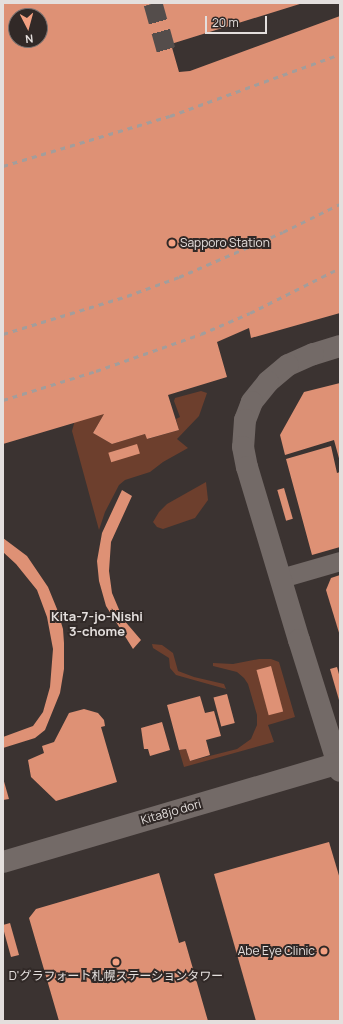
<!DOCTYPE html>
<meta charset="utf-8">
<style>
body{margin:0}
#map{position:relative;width:343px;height:1024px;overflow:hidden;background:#3b3331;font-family:Manrope,"Noto Sans JP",sans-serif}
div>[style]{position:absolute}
.green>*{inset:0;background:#6d3f2d}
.building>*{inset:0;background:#de9175;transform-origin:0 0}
.street-tunnel>*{height:19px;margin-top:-9.5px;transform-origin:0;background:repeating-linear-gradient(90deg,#544d4b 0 19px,transparent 0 29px)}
.street>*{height:19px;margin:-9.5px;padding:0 9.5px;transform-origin:9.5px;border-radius:9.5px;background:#736a67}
.secondary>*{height:22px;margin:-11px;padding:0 11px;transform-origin:11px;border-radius:11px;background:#736a67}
.rail>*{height:3px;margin-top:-1.5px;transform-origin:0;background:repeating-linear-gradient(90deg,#a39d9b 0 5px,transparent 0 10px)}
.dots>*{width:11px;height:11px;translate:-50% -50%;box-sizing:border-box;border:2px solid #312927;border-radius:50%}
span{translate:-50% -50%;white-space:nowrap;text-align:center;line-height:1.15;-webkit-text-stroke:4px #312927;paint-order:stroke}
.poi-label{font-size:12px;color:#e4dfdd}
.left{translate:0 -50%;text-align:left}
.right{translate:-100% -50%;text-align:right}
.street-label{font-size:12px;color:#e4dfdd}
.neighbourhood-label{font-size:13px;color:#e4dfdd;font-weight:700}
.frame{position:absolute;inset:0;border:4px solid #e4dfdd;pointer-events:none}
.north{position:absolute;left:8px;top:8px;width:40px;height:40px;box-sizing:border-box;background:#312927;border:1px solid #797270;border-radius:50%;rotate:174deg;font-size:11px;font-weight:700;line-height:16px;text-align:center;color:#e4dfdd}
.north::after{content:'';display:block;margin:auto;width:14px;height:18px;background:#f3a081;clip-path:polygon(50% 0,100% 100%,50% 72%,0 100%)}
.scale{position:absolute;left:205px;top:16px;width:62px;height:18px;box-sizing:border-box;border:2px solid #e4dfdd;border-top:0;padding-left:5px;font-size:12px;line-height:14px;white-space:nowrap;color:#e4dfdd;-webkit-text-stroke:3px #312927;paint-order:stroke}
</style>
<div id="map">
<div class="green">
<i style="clip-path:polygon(201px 391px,207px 393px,199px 416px,177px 439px,188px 448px,163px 462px,150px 472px,125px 480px,119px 485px,105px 512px,99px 530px,72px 431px,75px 420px,139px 398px,104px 414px,93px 433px,112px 444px,145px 434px,148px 439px,179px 430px,176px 419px,180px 417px,174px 401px,175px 398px)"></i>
<i style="clip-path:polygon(206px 482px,208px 500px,195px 518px,163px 529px,157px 527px,153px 522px,159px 512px,167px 504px)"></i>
<i style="clip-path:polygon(152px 644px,162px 645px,173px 653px,178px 671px,194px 677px,224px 684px,226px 689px,176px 675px,170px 668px,169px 658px,153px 648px)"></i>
<i style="clip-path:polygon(259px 659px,271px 659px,279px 662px,295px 717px,268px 725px,274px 742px,184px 767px,179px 750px,186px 749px,190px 761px,237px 749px,251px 739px,257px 725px,257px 715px,248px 684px,244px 678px,237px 672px,213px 666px,213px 663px,233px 664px)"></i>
</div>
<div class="building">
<i style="clip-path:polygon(evenodd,3px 3px,303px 3px,171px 44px,179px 72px,190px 71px,340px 16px,340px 313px,251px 338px,249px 328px,217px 342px,227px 377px,168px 395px,179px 430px,147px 439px,145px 434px,112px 444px,93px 433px,104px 414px,3px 444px,3px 3px,16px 16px,40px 16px,40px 40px,16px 40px,16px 16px)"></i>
<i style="clip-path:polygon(340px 383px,340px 462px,334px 440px,285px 455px,280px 435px,304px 392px)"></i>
<i style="left:137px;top:444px;width:10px;height:30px;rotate:73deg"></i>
<i style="clip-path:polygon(331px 446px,337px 473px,340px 472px,340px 547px,312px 555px,286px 459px)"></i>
<i style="left:284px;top:488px;width:32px;height:7px;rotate:74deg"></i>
<i style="clip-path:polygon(122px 490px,132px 496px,111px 542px,109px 571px,112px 593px,123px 619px,141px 640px,133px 649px,106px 606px,99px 581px,97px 561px,102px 533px)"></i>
<i style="clip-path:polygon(3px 538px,27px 556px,48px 587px,57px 609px,63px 629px,64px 643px,64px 669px,60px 693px,45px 730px,35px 738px,3px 748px,3px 737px,33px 726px,43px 712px,50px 687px,53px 649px,47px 617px,37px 590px,16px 564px,3px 552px)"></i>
<i style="clip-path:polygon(340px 575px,340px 636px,326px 590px,331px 578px)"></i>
<i style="left:271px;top:666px;width:47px;height:15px;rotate:75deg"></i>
<i style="clip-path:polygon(337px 667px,340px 678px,339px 700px,330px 669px)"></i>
<i style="left:227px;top:694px;width:30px;height:14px;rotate:75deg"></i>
<i style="clip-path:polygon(200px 696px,205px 713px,214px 711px,221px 736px,206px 740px,210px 755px,190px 761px,186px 749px,179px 750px,167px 705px)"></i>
<i style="clip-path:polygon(84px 709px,98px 713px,104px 720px,105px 726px,101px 727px,117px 782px,56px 801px,31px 777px,28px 760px,44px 753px,42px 746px,54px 742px,69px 713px)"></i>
<i style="clip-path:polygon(162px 722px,170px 750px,150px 756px,148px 749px,144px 749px,141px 728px)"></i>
<i style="clip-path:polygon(3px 778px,9px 799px,3px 800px)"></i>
<i style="clip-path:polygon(329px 842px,340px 879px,340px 1021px,256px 1021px,214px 874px)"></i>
<i style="clip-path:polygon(159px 873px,179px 943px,185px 941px,208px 1021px,59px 1021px,29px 918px,36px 909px)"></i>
<i style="clip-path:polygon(10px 923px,19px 955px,11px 957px,3px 928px,3px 925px)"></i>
</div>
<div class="street-tunnel">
<i style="left:153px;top:3px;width:52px;rotate:74.4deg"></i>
</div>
<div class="street">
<i style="left:281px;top:578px;width:61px;rotate:-16.1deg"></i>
</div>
<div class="secondary">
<i style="left:340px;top:346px;width:28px;rotate:163deg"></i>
<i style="left:313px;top:354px;width:27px;rotate:156deg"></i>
<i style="left:288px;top:365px;width:26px;rotate:140deg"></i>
<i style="left:268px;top:382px;width:26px;rotate:129deg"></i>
<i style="left:252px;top:402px;width:19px;rotate:111deg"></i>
<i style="left:245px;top:420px;width:27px;rotate:94deg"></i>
<i style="left:243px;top:447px;width:20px;rotate:79deg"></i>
<i style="left:247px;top:467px;width:181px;rotate:73.3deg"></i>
<i style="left:299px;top:640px;width:137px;rotate:72.6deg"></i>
<i style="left:3px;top:862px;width:351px;rotate:-16.4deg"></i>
</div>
<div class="rail">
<i style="left:3px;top:166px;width:174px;rotate:-16.7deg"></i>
<i style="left:170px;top:116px;width:181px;rotate:-20deg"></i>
<i style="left:3px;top:334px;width:130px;rotate:-17deg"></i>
<i style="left:127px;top:296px;width:55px;rotate:-20.1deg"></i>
<i style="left:179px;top:277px;width:113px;rotate:-23.4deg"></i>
<i style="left:283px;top:232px;width:64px;rotate:-26.2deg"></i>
<i style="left:3px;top:400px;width:97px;rotate:-17.3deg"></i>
<i style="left:96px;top:371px;width:111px;rotate:-19.4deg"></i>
<i style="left:201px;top:334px;width:53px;rotate:-23.2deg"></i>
<i style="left:250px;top:313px;width:101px;rotate:-26.6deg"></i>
</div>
<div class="dots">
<i style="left:172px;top:243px;background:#f3a081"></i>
<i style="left:324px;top:951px;background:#f3a081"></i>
<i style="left:116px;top:962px;background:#f3a081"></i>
</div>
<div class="poi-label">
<span class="left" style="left:180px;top:243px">Sapporo Station</span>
<span class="right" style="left:315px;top:951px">Abe Eye Clinic</span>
<span style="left:116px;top:976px">D'グラフォート札幌ステーションタワー</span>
</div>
<div class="street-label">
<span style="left:171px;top:812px;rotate:-16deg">Kita8jo dori</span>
</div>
<div class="neighbourhood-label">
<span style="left:97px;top:624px">Kita-7-jo-Nishi<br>3-chome</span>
</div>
<div class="frame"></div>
<div class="north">N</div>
<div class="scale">20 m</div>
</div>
